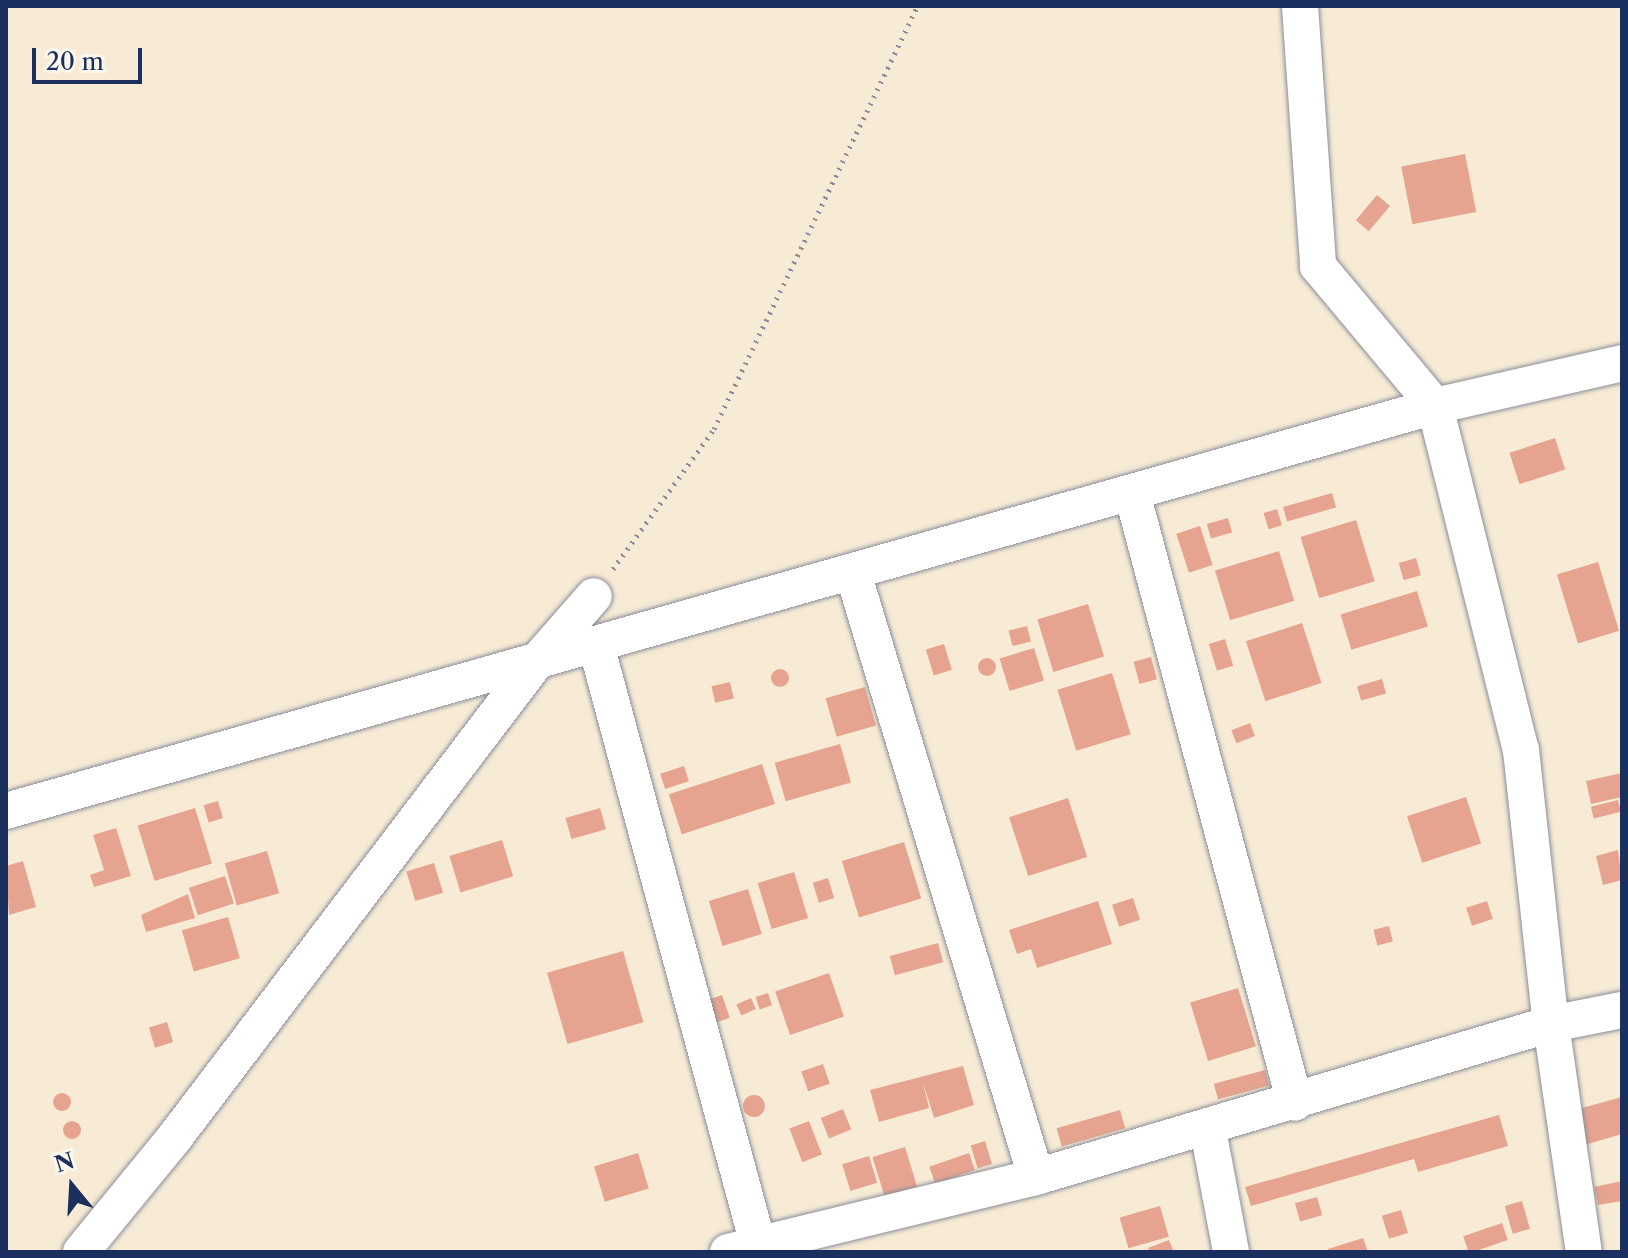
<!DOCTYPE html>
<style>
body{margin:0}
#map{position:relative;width:1628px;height:1258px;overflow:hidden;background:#f7ebd6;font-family:"Libre Caslon Text",serif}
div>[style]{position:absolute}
.building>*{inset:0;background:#e6a490;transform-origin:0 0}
.round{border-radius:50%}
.path>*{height:5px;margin-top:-2.5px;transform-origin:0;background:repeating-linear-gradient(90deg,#898d9a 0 2px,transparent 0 8px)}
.roads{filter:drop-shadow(0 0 2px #898d9a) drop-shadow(0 0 2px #898d9a)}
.minor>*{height:36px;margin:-18px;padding:0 18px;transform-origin:18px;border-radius:18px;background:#fff}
span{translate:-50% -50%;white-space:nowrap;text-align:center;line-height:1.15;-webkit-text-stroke:6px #fbf7ec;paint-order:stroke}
.frame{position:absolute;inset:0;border:8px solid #1b2f5e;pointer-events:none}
.north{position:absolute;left:32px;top:1146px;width:80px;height:80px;-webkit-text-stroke:6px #fbf7ec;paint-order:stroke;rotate:342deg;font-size:22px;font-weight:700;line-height:32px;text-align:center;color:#1b2f5e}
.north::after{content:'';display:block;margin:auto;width:28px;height:36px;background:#1b2f5e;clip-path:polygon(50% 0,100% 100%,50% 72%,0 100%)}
.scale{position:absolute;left:32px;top:48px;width:110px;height:36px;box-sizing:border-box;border:4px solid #1b2f5e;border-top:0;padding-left:10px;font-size:24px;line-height:28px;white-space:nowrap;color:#1b2f5e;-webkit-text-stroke:6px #fbf7ec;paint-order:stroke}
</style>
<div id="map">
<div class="building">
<i style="left:1465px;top:154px;width:59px;height:65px;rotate:79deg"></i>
<i style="left:1377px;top:195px;width:17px;height:33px;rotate:40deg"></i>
<i style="left:1555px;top:438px;width:33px;height:48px;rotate:72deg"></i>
<i style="left:1332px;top:493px;width:15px;height:51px;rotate:74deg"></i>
<i style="left:1277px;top:509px;width:17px;height:14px;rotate:73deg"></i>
<i style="left:1228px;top:518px;width:15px;height:22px;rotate:74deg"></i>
<i style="left:1356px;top:520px;width:64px;height:58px;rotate:73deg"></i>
<i style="left:1200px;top:526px;width:41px;height:25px;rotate:72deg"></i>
<i style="left:1279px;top:551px;width:52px;height:67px;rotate:73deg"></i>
<i style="left:1416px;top:558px;width:18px;height:18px;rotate:74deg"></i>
<i style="left:1598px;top:562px;width:72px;height:43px;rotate:73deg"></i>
<i style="left:1417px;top:591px;width:37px;height:80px;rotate:73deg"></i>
<i style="left:1088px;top:604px;width:55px;height:53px;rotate:73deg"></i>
<i style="left:1302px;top:623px;width:63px;height:59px;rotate:72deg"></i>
<i style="left:1027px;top:626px;width:16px;height:19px;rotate:76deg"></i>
<i style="left:1225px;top:639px;width:28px;height:17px;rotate:73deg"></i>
<i style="left:944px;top:644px;width:27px;height:19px;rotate:73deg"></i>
<i style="left:1034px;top:648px;width:34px;height:36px;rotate:73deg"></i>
<i style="left:1151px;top:657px;width:23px;height:18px;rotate:75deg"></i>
<i class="round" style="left:978px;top:658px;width:18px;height:18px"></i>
<i class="round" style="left:771px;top:669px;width:18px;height:18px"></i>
<i style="left:1112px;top:673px;width:64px;height:57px;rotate:73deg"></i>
<i style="left:1382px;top:679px;width:15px;height:26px;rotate:74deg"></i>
<i style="left:730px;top:682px;width:17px;height:19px;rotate:77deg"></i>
<i style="left:865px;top:687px;width:40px;height:41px;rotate:74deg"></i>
<i style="left:1250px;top:723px;width:14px;height:20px;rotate:69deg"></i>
<i style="left:840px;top:744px;width:40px;height:68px;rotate:74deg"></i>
<i style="left:762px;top:764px;width:42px;height:98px;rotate:72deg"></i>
<i style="left:684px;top:766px;width:16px;height:25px;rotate:72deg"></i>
<i style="clip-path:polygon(1622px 773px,1622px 797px,1591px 804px,1586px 781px)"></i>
<i style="left:1466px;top:797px;width:49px;height:62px;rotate:72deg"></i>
<i style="left:1068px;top:798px;width:62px;height:62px;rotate:72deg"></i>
<i style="left:1618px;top:800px;width:12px;height:28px;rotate:76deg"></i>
<i style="left:218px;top:801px;width:18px;height:15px;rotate:74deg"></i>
<i style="left:195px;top:808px;width:58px;height:60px;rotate:73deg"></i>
<i style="left:600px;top:808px;width:22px;height:36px;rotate:74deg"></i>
<i style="clip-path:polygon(116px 828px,131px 876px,94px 887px,90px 875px,104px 870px,93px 835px)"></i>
<i style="left:502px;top:840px;width:38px;height:55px;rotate:73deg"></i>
<i style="left:904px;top:842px;width:59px;height:65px;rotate:73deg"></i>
<i style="clip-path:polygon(1618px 850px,1622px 880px,1603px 885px,1596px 856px)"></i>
<i style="left:267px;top:851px;width:44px;height:44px;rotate:74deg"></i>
<i style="clip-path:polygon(23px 861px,36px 907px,9px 915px,6px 866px)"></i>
<i style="left:434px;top:863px;width:31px;height:29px;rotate:73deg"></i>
<i style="left:794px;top:872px;width:48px;height:38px;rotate:73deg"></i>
<i style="left:225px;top:876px;width:29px;height:38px;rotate:72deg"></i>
<i style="left:828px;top:878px;width:21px;height:16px;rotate:73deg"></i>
<i style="left:748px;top:889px;width:47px;height:41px;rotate:73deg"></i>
<i style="clip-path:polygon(188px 894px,195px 918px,146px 932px,141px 915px)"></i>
<i style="left:1133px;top:898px;width:23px;height:22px;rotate:72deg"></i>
<i style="clip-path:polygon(1098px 901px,1112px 944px,1037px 968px,1031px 949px,1017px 954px,1009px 930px)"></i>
<i style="left:1487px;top:901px;width:19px;height:22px;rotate:72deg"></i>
<i style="left:228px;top:917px;width:43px;height:48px;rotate:74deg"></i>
<i style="left:1389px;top:926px;width:16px;height:16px;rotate:76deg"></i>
<i style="left:938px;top:943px;width:20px;height:50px;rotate:75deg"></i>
<i style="left:623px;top:951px;width:74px;height:79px;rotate:74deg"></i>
<i style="left:829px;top:973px;width:46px;height:57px;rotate:71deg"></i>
<i style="left:1238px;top:988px;width:61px;height:50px;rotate:73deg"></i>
<i style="left:768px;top:993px;width:13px;height:13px;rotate:72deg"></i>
<i style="left:722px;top:995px;width:24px;height:14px;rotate:71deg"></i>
<i style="left:751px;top:998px;width:12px;height:16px;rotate:66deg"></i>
<i style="left:167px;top:1022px;width:21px;height:19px;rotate:73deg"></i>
<i style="left:823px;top:1064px;width:21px;height:23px;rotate:71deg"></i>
<i style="clip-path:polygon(963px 1066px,974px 1105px,934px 1118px,923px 1082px,929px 1108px,879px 1122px,870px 1090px)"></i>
<i style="left:1265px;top:1070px;width:16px;height:53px;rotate:75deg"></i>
<i class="round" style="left:53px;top:1093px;width:18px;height:18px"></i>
<i class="round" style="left:743px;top:1095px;width:22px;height:22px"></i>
<i style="clip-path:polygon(1622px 1097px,1622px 1134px,1581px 1146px,1571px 1111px)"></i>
<i style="left:843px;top:1109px;width:22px;height:24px;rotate:68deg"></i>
<i style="left:1120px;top:1110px;width:19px;height:66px;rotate:74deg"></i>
<i style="clip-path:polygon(1499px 1115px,1508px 1146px,1418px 1172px,1414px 1159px,1251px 1206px,1245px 1187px)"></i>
<i style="left:809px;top:1121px;width:36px;height:21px;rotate:69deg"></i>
<i class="round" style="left:63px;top:1121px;width:18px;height:18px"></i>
<i style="left:985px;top:1141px;width:24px;height:15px;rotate:73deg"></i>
<i style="left:905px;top:1147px;width:41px;height:34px;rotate:73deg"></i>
<i style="left:638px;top:1153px;width:37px;height:46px;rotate:73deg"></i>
<i style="left:969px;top:1153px;width:18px;height:42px;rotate:71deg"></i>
<i style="left:869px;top:1156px;width:28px;height:28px;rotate:73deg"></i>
<i style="clip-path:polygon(1622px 1181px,1622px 1201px,1598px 1205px,1594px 1187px)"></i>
<i style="left:1317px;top:1197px;width:19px;height:23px;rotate:74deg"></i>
<i style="left:1522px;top:1201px;width:29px;height:18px;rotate:74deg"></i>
<i style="left:1160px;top:1206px;width:32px;height:42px;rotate:74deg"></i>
<i style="left:1401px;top:1210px;width:24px;height:20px;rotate:73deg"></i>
<i style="left:1502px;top:1223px;width:18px;height:41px;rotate:71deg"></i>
<i style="clip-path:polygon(1363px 1238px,1368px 1252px,1329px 1252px,1328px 1249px)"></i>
<i style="clip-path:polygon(1169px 1240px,1174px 1252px,1150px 1252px,1148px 1248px)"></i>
</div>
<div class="path">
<i style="left:613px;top:569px;width:173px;rotate:-54.2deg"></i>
<i style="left:714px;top:429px;width:470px;rotate:-64.3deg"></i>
</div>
<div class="roads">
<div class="minor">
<i style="left:1300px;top:6px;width:261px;rotate:86deg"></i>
<i style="left:1318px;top:266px;width:182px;rotate:50.1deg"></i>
<i style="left:1435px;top:406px;width:355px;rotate:76deg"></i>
<i style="left:1521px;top:750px;width:276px;rotate:83.8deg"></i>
<i style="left:1551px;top:1024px;width:230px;rotate:81.8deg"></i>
<i style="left:1132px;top:493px;width:631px;rotate:75.04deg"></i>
<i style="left:853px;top:573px;width:631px;rotate:73.14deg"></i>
<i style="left:596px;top:645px;width:621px;rotate:74.87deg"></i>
<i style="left:6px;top:811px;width:1485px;rotate:-15.82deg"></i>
<i style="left:1435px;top:406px;width:192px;rotate:-12.9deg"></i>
<i style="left:1208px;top:1130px;width:124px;rotate:79.3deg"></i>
<i style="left:81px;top:1252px;width:149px;rotate:-50.7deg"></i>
<i style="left:175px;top:1137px;width:598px;rotate:-52.75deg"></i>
<i style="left:537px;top:661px;width:86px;rotate:-48.8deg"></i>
<i style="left:728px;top:1252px;width:317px;rotate:-13.7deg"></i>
<i style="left:1036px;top:1177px;width:537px;rotate:-16.55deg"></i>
<i style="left:1551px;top:1024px;width:72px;rotate:-11.2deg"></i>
</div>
</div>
<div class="frame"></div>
<div class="north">N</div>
<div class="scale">20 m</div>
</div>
